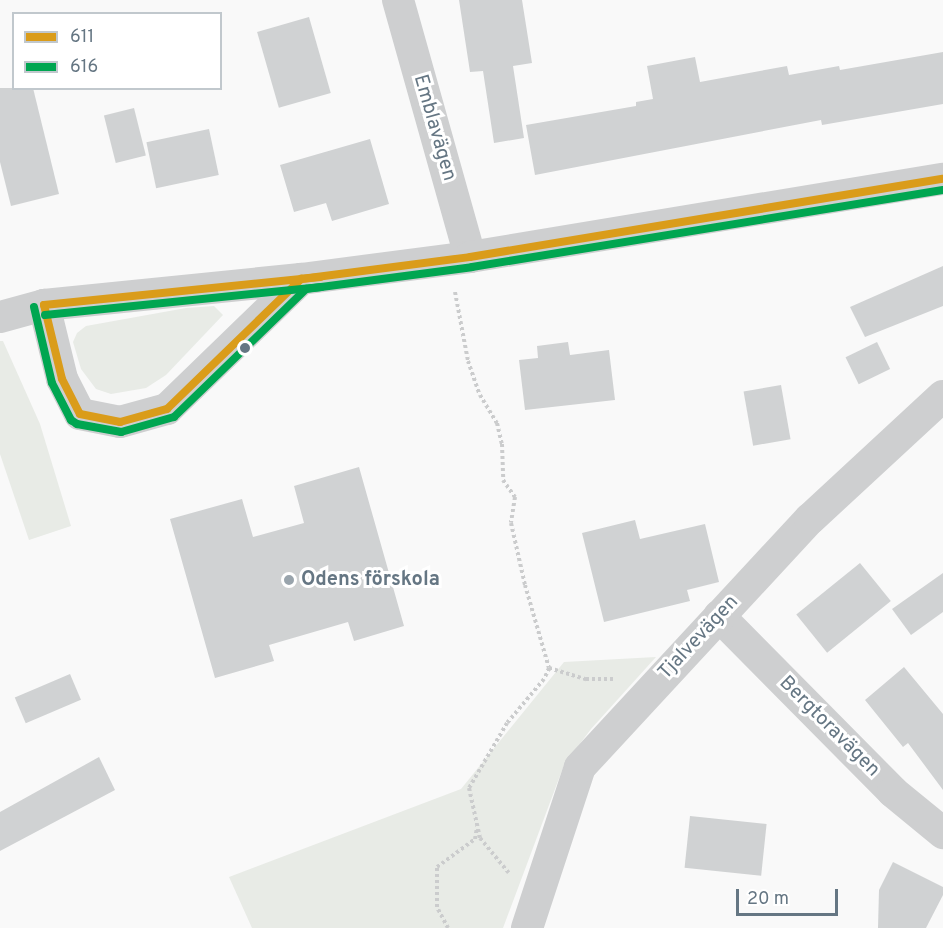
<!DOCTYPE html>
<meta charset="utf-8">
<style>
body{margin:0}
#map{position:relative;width:943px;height:928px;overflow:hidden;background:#f9f9f9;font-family:Overpass,sans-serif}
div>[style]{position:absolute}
.green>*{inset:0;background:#e8ebe6}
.building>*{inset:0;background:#d0d2d3;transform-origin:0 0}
.path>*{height:4px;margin-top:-2px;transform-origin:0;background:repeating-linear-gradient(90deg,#cbcccd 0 3px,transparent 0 6px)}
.street>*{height:32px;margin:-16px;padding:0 16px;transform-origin:16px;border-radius:16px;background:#cecfd0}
.bus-1>*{height:8px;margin:-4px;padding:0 4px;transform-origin:4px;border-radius:4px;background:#da9c1a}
.bus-2>*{height:8px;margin:-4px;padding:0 4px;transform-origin:4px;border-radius:4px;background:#00a651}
.dots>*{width:16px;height:16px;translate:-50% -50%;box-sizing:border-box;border:3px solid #fff;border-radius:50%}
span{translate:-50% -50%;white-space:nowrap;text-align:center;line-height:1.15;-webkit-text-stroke:6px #fff;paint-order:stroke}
.street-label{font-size:20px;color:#657683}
.poi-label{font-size:20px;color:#657683;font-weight:700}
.left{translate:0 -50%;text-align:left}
.legend{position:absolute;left:12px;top:12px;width:210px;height:78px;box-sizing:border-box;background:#fff;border:2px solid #c1c8cd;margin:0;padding:8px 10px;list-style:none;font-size:18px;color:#657683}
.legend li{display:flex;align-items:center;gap:12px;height:30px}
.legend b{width:30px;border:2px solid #c1c8cd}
.scale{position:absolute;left:736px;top:889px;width:102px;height:27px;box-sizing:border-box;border:3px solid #657683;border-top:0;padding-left:8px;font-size:18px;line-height:21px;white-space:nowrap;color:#657683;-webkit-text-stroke:4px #fff;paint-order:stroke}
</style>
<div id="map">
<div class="green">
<i style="clip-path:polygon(214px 306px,223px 315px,166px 375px,146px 388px,111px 394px,96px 389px,81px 369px,73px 342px,77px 333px,86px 326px,186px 308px)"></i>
<i style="clip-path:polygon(0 341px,3px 341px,40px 424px,71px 526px,29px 540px,0 454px)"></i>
<i style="clip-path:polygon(656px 657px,591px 729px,564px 765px,503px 928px,252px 928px,229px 877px,461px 789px,564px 662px)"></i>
</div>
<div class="building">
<i style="clip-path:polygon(459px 0,522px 0,532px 63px,513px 66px,524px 138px,494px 143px,483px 71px,470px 72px)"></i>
<i style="left:309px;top:17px;width:79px;height:54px;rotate:74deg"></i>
<i style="clip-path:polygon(943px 52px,943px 104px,822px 125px,821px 120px,535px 175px,526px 125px,636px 106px,636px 102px,653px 99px,647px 66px,695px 57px,700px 82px,787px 66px,789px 75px,839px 66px,840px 70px)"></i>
<i style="clip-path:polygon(0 88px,33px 88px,59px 194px,11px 206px,0 162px)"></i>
<i style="left:134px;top:108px;width:49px;height:31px;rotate:76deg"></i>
<i style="left:209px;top:129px;width:47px;height:64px;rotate:78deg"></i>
<i style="clip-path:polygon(370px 139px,389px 204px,332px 221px,326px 203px,294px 212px,280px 165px)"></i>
<i style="clip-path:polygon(943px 266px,943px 306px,865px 337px,850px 307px)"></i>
<i style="clip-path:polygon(568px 342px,570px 355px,609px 350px,615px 400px,525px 410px,519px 360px,538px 358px,537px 346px)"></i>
<i style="left:877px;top:342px;width:30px;height:35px;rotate:64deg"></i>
<i style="left:781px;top:385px;width:55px;height:38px;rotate:80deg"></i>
<i style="clip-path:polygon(359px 467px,404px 626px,354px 641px,348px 622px,269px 645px,274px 661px,215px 678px,170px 519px,242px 499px,253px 537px,304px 523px,294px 486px)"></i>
<i style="clip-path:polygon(635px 520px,640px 539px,705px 524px,719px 582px,687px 590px,690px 601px,604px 622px,582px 533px)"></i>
<i style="left:860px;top:563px;width:49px;height:82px;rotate:51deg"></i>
<i style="clip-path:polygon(943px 573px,943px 612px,911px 635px,892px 609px)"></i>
<i style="clip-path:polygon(904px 667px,943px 714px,943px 790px,908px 743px,903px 747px,865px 700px)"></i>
<i style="left:70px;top:674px;width:28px;height:60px;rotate:67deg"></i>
<i style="clip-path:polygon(99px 757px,115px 790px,0 851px,0 812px)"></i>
<i style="left:690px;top:816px;width:77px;height:52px;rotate:6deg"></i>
<i style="clip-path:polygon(893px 862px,943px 887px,943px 895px,926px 928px,878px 928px,879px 890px)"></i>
</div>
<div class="path">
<i style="left:455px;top:292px;width:70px;rotate:79.3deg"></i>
<i style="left:468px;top:361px;width:36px;rotate:71deg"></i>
<i style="left:480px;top:395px;width:33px;rotate:59deg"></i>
<i style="left:497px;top:423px;width:22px;rotate:77deg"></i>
<i style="left:502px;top:444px;width:36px;rotate:88deg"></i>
<i style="left:503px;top:480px;width:21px;rotate:55deg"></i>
<i style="left:515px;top:497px;width:26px;rotate:99deg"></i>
<i style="left:511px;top:523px;width:64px;rotate:77.3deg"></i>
<i style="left:525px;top:585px;width:86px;rotate:73.9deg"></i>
<i style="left:549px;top:668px;width:12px;rotate:114deg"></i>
<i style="left:544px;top:679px;width:57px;rotate:130.1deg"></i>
<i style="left:507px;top:723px;width:75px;rotate:120.3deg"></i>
<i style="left:469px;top:788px;width:51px;rotate:77.6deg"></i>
<i style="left:480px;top:838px;width:45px;rotate:50.4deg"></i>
<i style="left:549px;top:668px;width:39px;rotate:17deg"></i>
<i style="left:586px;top:679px;width:29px"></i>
<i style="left:448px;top:928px;width:24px;rotate:-118deg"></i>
<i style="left:437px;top:907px;width:40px;rotate:-90deg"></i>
<i style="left:437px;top:867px;width:47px;rotate:-36.4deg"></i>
<i style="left:475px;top:839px;width:11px;rotate:-80deg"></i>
</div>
<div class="street">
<i style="left:398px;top:0;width:267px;rotate:74.3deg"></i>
<i style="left:44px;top:305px;width:76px;rotate:76.3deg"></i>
<i style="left:62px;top:379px;width:39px;rotate:63deg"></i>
<i style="left:80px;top:414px;width:41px;rotate:11.3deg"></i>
<i style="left:120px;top:422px;width:49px;rotate:-15.5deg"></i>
<i style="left:167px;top:409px;width:187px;rotate:-44.1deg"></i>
<i style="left:0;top:317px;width:46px;rotate:-15.3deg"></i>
<i style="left:44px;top:305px;width:258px;rotate:-5.8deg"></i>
<i style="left:301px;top:279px;width:170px;rotate:-7.4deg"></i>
<i style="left:470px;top:257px;width:479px;rotate:-9.4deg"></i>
<i style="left:719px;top:616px;width:247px;rotate:45.3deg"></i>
<i style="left:893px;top:792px;width:65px;rotate:39.4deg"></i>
<i style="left:527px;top:928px;width:169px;rotate:-71.8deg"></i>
<i style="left:580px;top:767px;width:338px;rotate:-47.2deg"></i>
<i style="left:810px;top:519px;width:181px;rotate:-42.8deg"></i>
</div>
<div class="bus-1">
<i style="left:44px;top:305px;width:76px;rotate:76.3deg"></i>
<i style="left:62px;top:379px;width:39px;rotate:63deg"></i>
<i style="left:80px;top:414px;width:41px;rotate:11.3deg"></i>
<i style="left:120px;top:422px;width:49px;rotate:-15.5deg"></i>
<i style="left:167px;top:409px;width:187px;rotate:-44.1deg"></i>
<i style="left:301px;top:279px;width:170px;rotate:-7.4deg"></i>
<i style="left:470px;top:257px;width:479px;rotate:-9.4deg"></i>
<i style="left:44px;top:305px;width:278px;rotate:-5.8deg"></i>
</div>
<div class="bus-2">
<i style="left:34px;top:307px;width:78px;rotate:76.7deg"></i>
<i style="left:52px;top:383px;width:42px;rotate:62.8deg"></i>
<i style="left:71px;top:420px;width:7px;rotate:34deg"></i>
<i style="left:77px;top:424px;width:45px;rotate:10.3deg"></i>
<i style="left:121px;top:432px;width:55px;rotate:-15.8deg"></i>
<i style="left:174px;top:417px;width:184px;rotate:-44.1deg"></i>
<i style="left:306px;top:289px;width:167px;rotate:-7.5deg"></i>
<i style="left:472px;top:267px;width:477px;rotate:-9.3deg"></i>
<i style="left:45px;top:315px;width:278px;rotate:-5.8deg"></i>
</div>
<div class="dots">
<i style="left:245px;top:348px;background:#657683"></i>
<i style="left:289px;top:580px;background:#99a4ac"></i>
</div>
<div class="street-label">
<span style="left:434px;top:128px;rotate:74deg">Emblavägen</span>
<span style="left:699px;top:638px;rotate:-47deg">Tjalvevägen</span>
<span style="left:829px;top:727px;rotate:45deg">Bergtoravägen</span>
</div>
<div class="poi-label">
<span class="left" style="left:301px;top:580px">Odens förskola</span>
</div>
<ul class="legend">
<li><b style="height:8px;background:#da9c1a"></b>611</li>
<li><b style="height:8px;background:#00a651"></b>616</li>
</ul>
<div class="scale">20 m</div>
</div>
